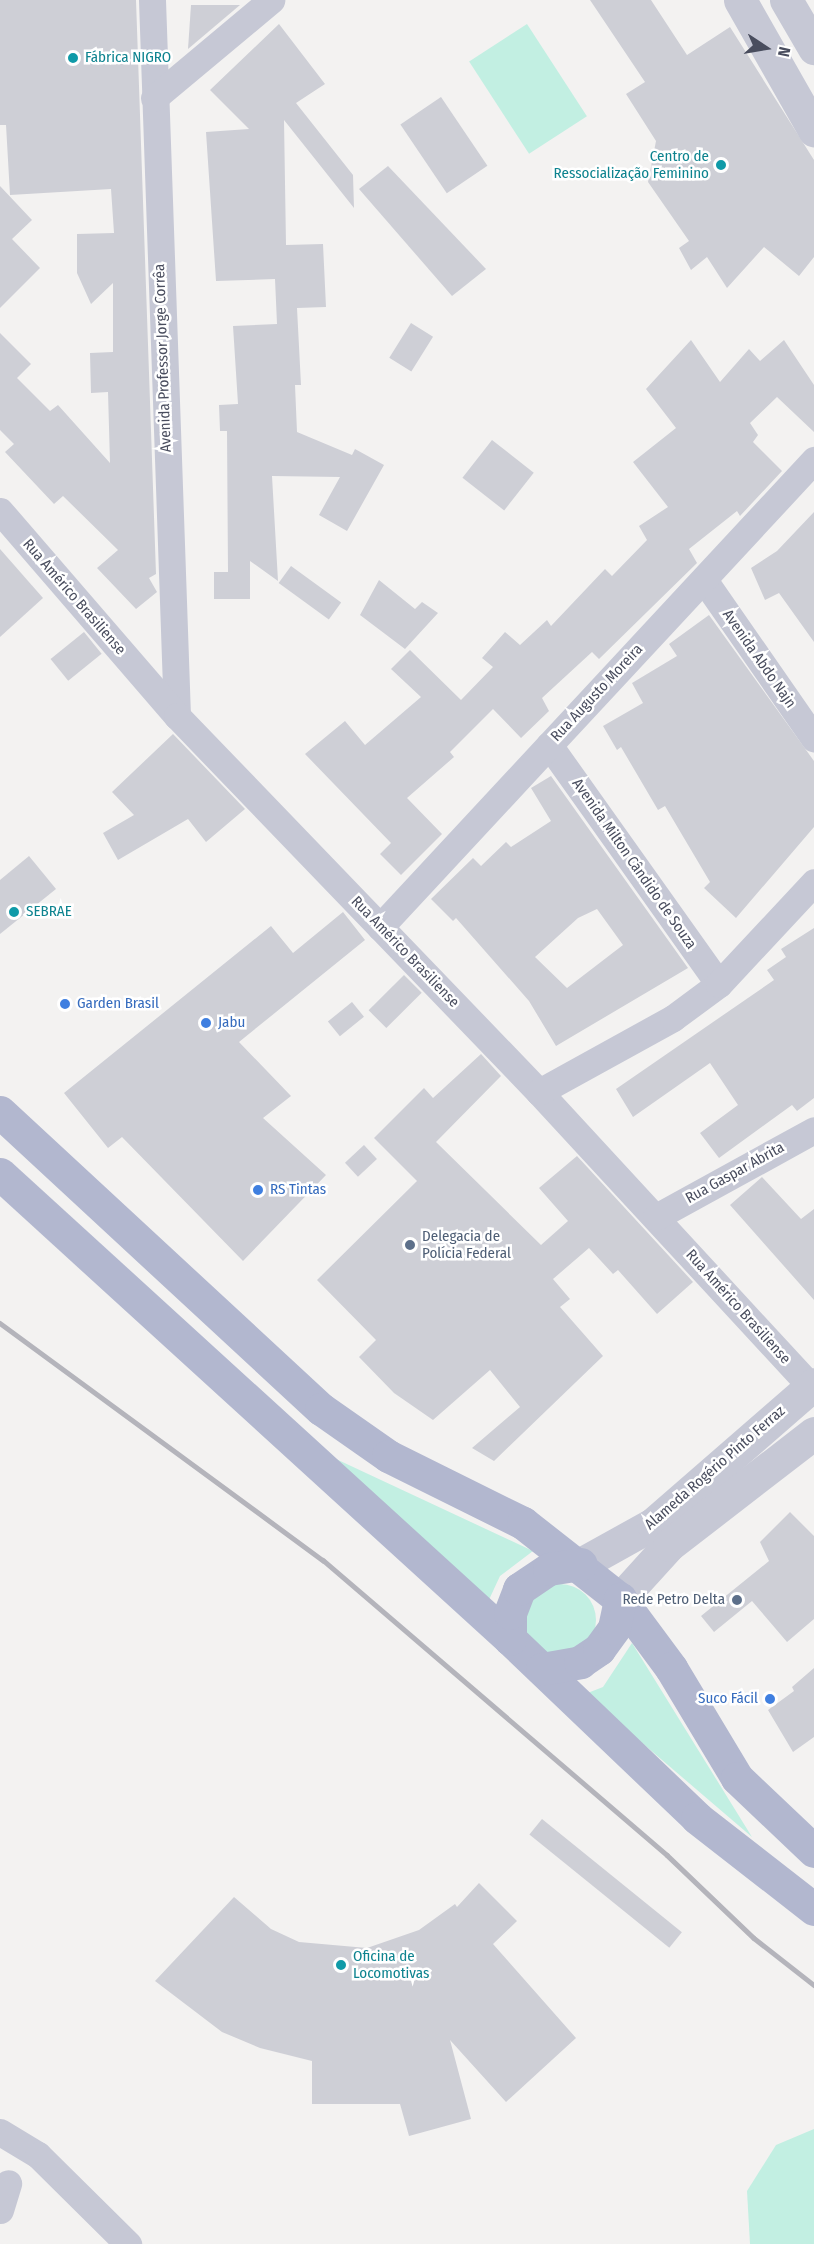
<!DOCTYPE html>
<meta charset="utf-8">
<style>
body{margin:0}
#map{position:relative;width:814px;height:2244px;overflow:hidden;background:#f3f2f1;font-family:"Fira Sans Condensed",sans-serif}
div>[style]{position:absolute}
.green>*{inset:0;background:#c2efe2;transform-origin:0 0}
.round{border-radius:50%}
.building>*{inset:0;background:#cecfd6;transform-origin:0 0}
.minor>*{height:27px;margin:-13.5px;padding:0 13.5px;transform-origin:13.5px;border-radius:13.5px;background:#c6c8d5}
.tertiary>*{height:33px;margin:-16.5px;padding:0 16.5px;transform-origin:16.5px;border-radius:16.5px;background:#c6c8d5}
.primary>*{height:33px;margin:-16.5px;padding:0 16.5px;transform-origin:16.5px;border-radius:16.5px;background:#b2b7cf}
.rail>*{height:4.5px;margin:-2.25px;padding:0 2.25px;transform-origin:2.25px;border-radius:2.25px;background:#b4b4bb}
.dots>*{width:16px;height:16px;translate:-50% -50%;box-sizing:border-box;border:3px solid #fff;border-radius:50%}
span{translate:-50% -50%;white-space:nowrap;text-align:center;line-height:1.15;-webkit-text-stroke:5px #fff;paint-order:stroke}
.culture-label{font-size:15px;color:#0d838f}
.left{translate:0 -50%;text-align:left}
.right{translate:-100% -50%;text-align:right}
.street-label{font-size:15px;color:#494d5e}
.shop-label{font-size:15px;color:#366cbe}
.service-label{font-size:15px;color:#4e5e75}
.north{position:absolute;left:736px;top:18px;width:60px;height:60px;-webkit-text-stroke:4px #fff;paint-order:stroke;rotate:102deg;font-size:16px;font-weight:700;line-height:24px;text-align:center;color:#494d5e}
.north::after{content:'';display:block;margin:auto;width:21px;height:27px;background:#494d5e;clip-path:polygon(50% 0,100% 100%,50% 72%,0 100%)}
</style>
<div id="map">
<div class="green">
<i style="left:527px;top:24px;width:110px;height:69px;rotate:57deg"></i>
<i style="clip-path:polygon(336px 1459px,533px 1551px,500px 1576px,487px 1604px)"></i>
<i class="round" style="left:524px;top:1584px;width:72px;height:72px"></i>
<i style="clip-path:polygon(632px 1643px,752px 1837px,585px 1694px,603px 1687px)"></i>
<i style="clip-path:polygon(814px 2129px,814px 2244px,750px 2244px,747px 2191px,776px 2145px)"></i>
</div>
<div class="building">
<i style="clip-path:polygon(0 0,136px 0,156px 574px,149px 578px,157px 592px,136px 609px,97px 568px,118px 550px,63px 496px,54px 504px,5px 452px,14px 444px,0 430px,0 333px,31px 364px,17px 378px,50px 411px,58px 405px,110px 463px,108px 392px,91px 393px,90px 353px,113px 352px,113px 283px,91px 304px,77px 273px,77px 234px,114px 233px,111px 189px,10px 195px,6px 125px,0 125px)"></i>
<i style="clip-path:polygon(590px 0,651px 0,687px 55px,730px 27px,814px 160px,814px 257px,799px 276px,764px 247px,727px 288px,707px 257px,691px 270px,679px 248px,689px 241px,648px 182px,656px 141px,626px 94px,645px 82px)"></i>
<i style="clip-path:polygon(191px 5px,240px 5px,188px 49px)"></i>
<i style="clip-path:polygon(279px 24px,325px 84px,296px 103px,353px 175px,354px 208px,284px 120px,286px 245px,323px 244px,326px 307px,297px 308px,301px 385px,295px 385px,297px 432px,352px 455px,355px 449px,384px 465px,347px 531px,319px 515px,340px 477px,272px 476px,278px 581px,250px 561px,250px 599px,214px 599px,214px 572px,228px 572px,227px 431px,220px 431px,219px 405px,238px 404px,233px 326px,277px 324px,275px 279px,216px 281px,206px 132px,249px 129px,210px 90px)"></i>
<i style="left:441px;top:97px;width:83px;height:49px;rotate:56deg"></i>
<i style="clip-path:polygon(388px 166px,486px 269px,452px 296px,359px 189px)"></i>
<i style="clip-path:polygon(0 186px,32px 220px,12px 239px,40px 268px,0 308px)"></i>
<i style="left:411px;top:323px;width:26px;height:41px;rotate:32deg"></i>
<i style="clip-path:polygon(691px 340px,720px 382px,749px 349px,760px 361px,784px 340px,814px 385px,814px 432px,777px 397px,750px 423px,758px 435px,753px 442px,782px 471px,740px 516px,737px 511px,689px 549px,697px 563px,599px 659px,592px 652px,542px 698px,549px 711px,521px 738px,493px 709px,450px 752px,454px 757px,407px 798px,442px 834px,401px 875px,380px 854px,391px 843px,305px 754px,345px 721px,365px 745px,421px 697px,391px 669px,410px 650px,461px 700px,493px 667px,482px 658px,505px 632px,520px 645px,547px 620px,551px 626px,605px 569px,612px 576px,647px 540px,639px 526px,668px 507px,633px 462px,676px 428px,646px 389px)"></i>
<i style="left:492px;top:440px;width:53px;height:48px;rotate:38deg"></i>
<i style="clip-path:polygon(814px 512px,814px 642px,779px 593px,765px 600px,751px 568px,777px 551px)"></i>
<i style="clip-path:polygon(0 549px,43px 598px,0 637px)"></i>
<i style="left:291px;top:566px;width:62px;height:21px;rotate:36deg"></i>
<i style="clip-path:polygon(379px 580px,415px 609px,422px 602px,438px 613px,405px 649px,360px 615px)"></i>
<i style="clip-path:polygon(709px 615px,814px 761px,814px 827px,736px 918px,704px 888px,710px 882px,665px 806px,658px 810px,621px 747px,617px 750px,603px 726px,643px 703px,632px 683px,677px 656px,669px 644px)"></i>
<i style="left:84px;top:632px;width:28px;height:43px;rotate:51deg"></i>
<i style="clip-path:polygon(173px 734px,245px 809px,206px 842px,188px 819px,118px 860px,103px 833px,134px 815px,112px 792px)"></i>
<i style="clip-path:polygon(evenodd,551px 776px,688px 968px,556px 1046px,529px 1001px,456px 918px,453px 921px,431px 899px,473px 858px,481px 866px,506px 842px,511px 847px,551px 821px,531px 788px,551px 776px,597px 909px,623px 945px,567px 988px,535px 957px,578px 918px,597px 909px)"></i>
<i style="clip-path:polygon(29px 856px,56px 889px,0 934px,0 880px)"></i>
<i style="clip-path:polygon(343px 912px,365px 940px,239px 1042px,291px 1096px,263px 1118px,326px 1175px,243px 1261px,122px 1137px,108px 1148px,64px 1093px,271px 926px,293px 953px)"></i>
<i style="clip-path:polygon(814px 928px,814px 1098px,797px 1111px,792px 1105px,719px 1158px,700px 1133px,738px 1105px,710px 1063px,633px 1117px,616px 1089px,774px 980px,767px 970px,786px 957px,781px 949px)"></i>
<i style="left:404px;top:975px;width:25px;height:50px;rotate:45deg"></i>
<i style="left:352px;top:1002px;width:19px;height:31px;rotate:51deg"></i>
<i style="clip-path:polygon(481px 1054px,501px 1076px,436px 1142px,541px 1245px,568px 1221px,539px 1188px,577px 1156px,693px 1282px,657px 1314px,618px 1270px,613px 1274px,589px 1248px,553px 1279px,570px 1299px,560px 1307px,603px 1356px,494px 1461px,472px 1448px,520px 1407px,490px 1370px,433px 1420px,394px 1393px,359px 1357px,376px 1340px,317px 1280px,417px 1181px,374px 1138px,424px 1088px,433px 1098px)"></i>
<i style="left:364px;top:1145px;width:19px;height:26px;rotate:47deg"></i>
<i style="clip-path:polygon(762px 1177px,801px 1219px,814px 1209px,814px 1300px,730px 1205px)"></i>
<i style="clip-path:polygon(790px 1512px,814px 1536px,814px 1619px,787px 1642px,752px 1601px,714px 1632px,701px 1616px,769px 1561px,760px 1542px)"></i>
<i style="clip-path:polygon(814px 1668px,814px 1737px,793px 1752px,768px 1710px,794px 1691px,792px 1687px)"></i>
<i style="left:542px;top:1819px;width:180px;height:20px;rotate:39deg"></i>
<i style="clip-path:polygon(479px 1883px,517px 1921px,493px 1944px,576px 2038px,506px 2102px,450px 2040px,471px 2119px,409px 2136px,400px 2104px,312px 2104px,312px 2061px,260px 2048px,222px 2032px,155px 1981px,234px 1897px,271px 1929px,299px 1942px,367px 1948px,419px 1930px,455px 1904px,457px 1907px)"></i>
</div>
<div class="minor">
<i style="left:152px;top:0;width:716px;rotate:88deg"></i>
<i style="left:154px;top:98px;width:153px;rotate:-39.9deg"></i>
<i style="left:0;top:511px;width:271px;rotate:49.2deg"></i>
<i style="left:177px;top:716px;width:522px;rotate:46.09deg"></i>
<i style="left:539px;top:1092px;width:405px;rotate:47.3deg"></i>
<i style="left:704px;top:580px;width:193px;rotate:55.2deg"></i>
<i style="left:549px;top:745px;width:293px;rotate:54.6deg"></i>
<i style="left:380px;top:927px;width:638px;rotate:-47.1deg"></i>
<i style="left:539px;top:1092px;width:153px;rotate:-28.9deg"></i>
<i style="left:673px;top:1018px;width:57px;rotate:-36.5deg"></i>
<i style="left:719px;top:984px;width:139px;rotate:-47deg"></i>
<i style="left:656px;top:1217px;width:180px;rotate:-28.8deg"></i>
<i style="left:0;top:2132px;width:44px;rotate:31.2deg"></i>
<i style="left:38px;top:2155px;width:127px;rotate:44.7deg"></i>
<i style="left:0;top:2210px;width:28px;rotate:-73deg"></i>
</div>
<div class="tertiary">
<i style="left:740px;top:0;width:150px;rotate:60.4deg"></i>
<i style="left:786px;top:0;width:56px;rotate:59.7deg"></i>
<i style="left:581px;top:1564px;width:82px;rotate:-29.1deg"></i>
<i style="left:653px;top:1524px;width:213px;rotate:-41deg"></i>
<i style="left:620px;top:1599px;width:73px;rotate:-47.8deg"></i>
<i style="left:669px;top:1545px;width:183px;rotate:-37.7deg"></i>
</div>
<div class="primary">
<i style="left:0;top:1112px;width:437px;rotate:42.8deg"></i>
<i style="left:321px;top:1409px;width:82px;rotate:35deg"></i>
<i style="left:388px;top:1456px;width:151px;rotate:26.4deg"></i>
<i style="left:523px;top:1523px;width:123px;rotate:38.1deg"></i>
<i style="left:620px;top:1599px;width:86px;rotate:53.5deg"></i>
<i style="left:671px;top:1668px;width:128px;rotate:59deg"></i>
<i style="left:737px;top:1778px;width:106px;rotate:43.5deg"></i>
<i style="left:0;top:1174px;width:690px;rotate:42.36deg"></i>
<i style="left:510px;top:1639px;width:259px;rotate:43.7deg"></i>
<i style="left:697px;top:1818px;width:148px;rotate:37.9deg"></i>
<i style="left:510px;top:1639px;width:26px;rotate:-90deg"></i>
<i style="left:510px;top:1613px;width:26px;rotate:-69deg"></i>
<i style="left:519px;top:1589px;width:36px;rotate:-34deg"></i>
<i style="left:549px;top:1569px;width:32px;rotate:-9deg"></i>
<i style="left:542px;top:1669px;width:39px;rotate:-10deg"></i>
<i style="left:580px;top:1662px;width:23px;rotate:-34deg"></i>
<i style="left:599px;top:1649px;width:26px;rotate:-54deg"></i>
<i style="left:614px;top:1628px;width:30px;rotate:-78deg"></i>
</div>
<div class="rail">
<i style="left:0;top:1323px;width:401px;rotate:36.3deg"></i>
<i style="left:323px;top:1560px;width:453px;rotate:40.6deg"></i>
<i style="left:667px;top:1855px;width:120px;rotate:43.7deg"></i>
<i style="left:754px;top:1938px;width:76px;rotate:38.1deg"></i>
</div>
<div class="dots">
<i style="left:73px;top:58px;background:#0f9aa8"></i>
<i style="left:721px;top:165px;background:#0f9aa8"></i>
<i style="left:14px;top:912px;background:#0f9aa8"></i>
<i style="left:65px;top:1004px;background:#3f7fe0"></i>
<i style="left:206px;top:1023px;background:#3f7fe0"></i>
<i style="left:258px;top:1190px;background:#3f7fe0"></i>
<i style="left:410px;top:1245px;background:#5c6f8a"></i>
<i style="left:737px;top:1600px;background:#5c6f8a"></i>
<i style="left:770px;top:1699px;background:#3f7fe0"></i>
<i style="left:341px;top:1965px;background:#0f9aa8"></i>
</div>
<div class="culture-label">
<span class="left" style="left:85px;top:58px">Fábrica NIGRO</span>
<span class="right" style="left:709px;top:165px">Centro de<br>Ressocialização Feminino</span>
<span class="left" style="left:26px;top:912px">SEBRAE</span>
<span class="left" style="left:353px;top:1965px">Oficina de<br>Locomotivas</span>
</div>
<div class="street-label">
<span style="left:163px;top:358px;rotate:-92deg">Avenida Professor Jorge Corrêa</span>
<span style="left:74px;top:597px;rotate:49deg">Rua Américo Brasiliense</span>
<span style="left:759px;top:659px;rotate:55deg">Avenida Abdo Najn</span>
<span style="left:597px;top:693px;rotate:-47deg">Rua Augusto Moreira</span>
<span style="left:634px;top:864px;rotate:55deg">Avenida Milton Cândido de Souza</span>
<span style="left:405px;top:952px;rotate:46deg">Rua Américo Brasiliense</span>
<span style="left:735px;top:1173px;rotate:-29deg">Rua Gaspar Abrita</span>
<span style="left:738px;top:1307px;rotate:48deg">Rua Américo Brasiliense</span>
<span style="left:715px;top:1468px;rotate:-41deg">Alameda Rogério Pinto Ferraz</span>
</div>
<div class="shop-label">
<span class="left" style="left:77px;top:1004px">Garden Brasil</span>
<span class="left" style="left:218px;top:1023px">Jabu</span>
<span class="left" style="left:270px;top:1190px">RS Tintas</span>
<span class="right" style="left:758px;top:1699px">Suco Fácil</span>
</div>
<div class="service-label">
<span class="left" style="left:422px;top:1245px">Delegacia de<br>Polícia Federal</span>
<span class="right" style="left:725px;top:1600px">Rede Petro Delta</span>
</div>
<div class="north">N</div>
</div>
